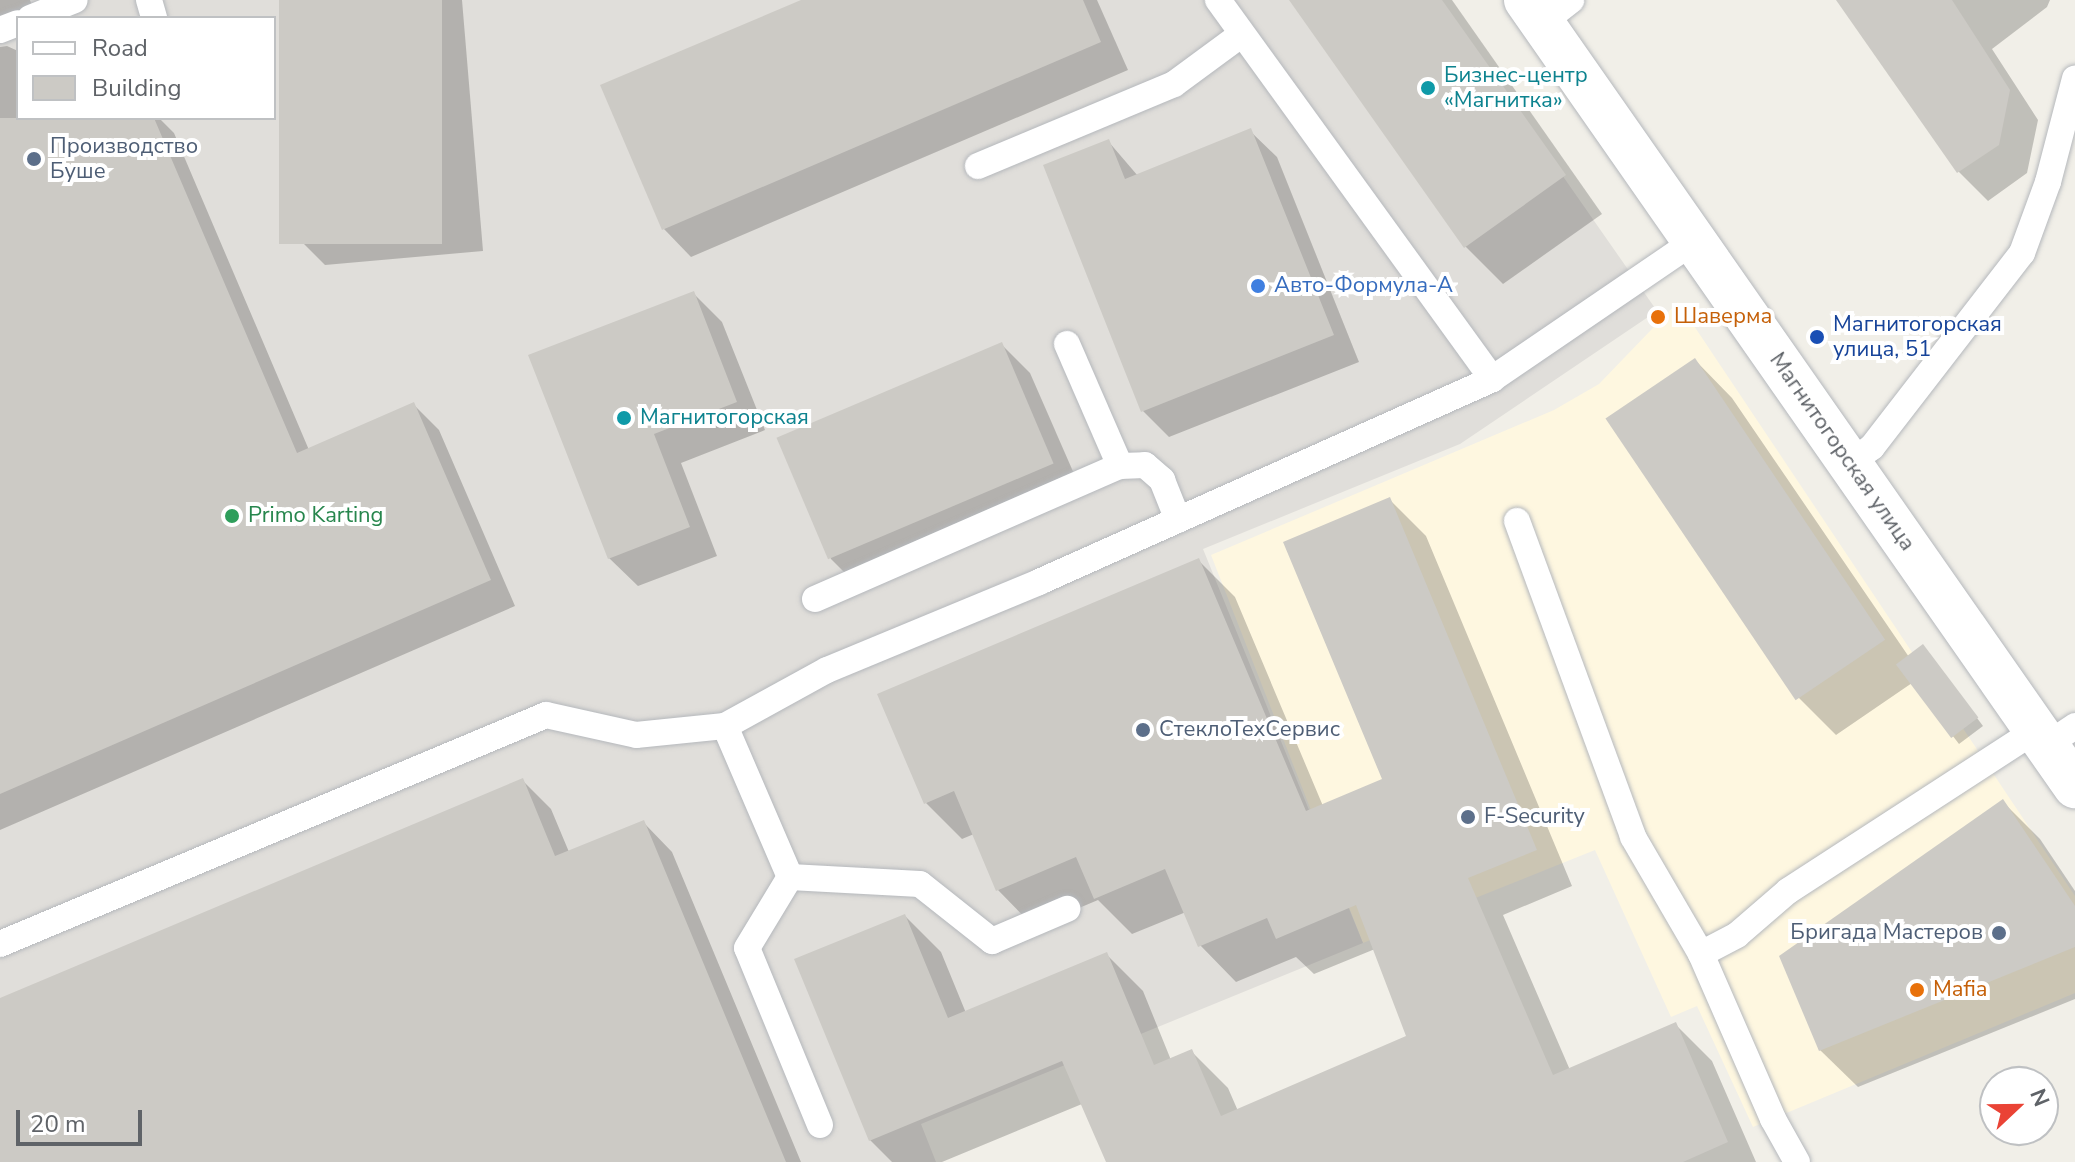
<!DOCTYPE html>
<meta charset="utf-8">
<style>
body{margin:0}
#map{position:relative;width:2075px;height:1162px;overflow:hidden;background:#f1efe8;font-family:"Nunito Sans",sans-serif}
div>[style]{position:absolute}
.commercial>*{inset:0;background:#fef7e0}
.industrial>*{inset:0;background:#e0deda}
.shadow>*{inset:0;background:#0003}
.building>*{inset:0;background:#cccac5;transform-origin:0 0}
.roads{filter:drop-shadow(0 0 2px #b5b8bc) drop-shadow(0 0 2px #b5b8bc)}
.service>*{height:26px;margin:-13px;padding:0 13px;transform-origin:13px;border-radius:13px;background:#fff}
.minor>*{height:44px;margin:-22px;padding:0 22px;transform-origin:22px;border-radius:22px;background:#fff}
.dots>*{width:22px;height:22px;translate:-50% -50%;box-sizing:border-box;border:4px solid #fff;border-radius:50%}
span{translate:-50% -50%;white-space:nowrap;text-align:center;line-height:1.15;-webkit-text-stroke:8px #fff;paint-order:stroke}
.culture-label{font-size:22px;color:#0d838f}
.left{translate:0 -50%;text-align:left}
.service-label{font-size:22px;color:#4e5e75}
.right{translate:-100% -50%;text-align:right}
.shop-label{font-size:22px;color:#366cbe}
.food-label{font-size:22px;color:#c56008}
.transit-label{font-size:22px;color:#164399}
.street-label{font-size:22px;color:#5f6368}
.leisure-label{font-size:22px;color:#27864d}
.legend{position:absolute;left:16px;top:16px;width:260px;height:104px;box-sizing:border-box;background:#fff;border:2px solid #bfc1c3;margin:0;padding:10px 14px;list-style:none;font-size:24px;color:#5f6368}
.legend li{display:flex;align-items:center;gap:16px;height:40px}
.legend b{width:40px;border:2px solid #bfc1c3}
.north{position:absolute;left:1979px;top:1066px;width:80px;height:80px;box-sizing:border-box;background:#fff;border:2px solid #bfc1c3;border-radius:50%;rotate:68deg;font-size:22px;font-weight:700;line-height:32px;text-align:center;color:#5f6368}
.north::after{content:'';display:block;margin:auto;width:28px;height:36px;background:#ea4335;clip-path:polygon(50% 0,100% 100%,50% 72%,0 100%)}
.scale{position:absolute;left:16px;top:1110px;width:126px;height:36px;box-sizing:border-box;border:4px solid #5f6368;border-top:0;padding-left:10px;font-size:24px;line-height:28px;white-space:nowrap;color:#5f6368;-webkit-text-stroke:6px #fff;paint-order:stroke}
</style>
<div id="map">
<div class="commercial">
<i style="clip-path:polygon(1678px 302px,2075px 896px,2075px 993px,1753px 1127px,1697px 1006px,1671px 1017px,1595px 850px,1363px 943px,1211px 555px,1554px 410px,1599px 384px)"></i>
</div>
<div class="industrial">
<i style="clip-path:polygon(evenodd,0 0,1440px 0,1657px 311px,1460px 444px,1203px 549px,1363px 943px,921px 1124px,936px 1162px,0 1162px,0 0,18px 18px,274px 18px,274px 118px,18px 118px,18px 18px)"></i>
</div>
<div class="shadow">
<i style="clip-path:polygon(0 0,30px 0,37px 18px,0 42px)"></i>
<i style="clip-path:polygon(281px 0,462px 0,483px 251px,325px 265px,302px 242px)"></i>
<i style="clip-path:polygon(806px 0,1097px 0,1128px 70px,691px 257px,664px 229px)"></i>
<i style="clip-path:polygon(1292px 0,1452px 0,1602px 214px,1503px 284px,1465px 246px)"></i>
<i style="clip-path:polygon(1838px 0,2050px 0,2047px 7px,1992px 49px,2038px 120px,2027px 173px,1988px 201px,1959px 172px)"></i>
<i style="clip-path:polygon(7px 46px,18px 51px,18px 118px,159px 118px,174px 133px,309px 450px,413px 404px,439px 430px,515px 606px,0 830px,0 47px)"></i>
<i style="clip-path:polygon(1250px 131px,1277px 157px,1359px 362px,1169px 437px,1143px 411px,1108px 141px,1138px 176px)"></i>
<i style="clip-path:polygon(693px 293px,722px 322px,765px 430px,681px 463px,717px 556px,638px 586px,609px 558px)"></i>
<i style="clip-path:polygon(1001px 344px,1030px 373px,1082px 492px,860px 588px,831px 559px,780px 440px)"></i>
<i style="clip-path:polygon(1695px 360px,1732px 398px,1909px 657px,1923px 646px,1983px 726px,1959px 744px,1912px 683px,1836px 735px,1799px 698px)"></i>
<i style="clip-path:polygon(1389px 499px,1426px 536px,1572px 886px,1503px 915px,1570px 1070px,1675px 1024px,1712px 1061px,1756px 1162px,1108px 1162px,1082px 1104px,942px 1162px,892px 1162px,870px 1140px,905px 916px,941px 952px,966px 1013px,1107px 955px,1143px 991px,1171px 1060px,1191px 1051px,1228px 1088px,1238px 1111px,1409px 1037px,1375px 949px,1314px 974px,1296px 957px,1236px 982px,1200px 945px,1186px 912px,1132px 934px,1098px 900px,1034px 927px,998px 890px,974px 834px,962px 839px,926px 803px,1199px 561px,1235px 597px,1323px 806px,1385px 780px)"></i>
<i style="clip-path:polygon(522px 780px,551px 809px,569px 852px,644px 823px,672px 852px,801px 1162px,0 1162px,0 1000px)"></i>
<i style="clip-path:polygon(2003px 802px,2040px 839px,2075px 891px,2075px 999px,1858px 1087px,1820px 1050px)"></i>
</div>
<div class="building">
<i style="left:279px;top:0;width:163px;height:244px"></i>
<i style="clip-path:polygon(801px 0,1083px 0,1101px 42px,662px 230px,600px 85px)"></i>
<i style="clip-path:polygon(1289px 0,1442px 0,1566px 175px,1464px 248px)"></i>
<i style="clip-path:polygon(1836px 0,1952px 0,2010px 90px,1999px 145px,1957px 173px)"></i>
<i style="clip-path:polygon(0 118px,154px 118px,297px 453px,414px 402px,491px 580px,0 794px)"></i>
<i style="clip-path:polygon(1251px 128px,1334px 335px,1141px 412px,1043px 165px,1109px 139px,1125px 179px)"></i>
<i style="clip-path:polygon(694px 291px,737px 402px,654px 434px,690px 527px,608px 559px,528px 355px)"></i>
<i style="left:1002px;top:342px;width:132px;height:245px;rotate:67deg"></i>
<i style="left:1695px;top:358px;width:340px;height:108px;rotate:56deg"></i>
<i style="clip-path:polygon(1390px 497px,1537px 850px,1468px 878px,1553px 1075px,1676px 1022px,1728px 1142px,1683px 1162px,1106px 1162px,1062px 1061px,869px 1141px,794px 959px,905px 914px,948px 1018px,1107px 952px,1154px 1065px,1192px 1049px,1221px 1116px,1406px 1036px,1356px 905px,1276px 939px,1267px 918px,1198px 947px,1165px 869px,1094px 899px,1076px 857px,996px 891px,954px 791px,924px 804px,877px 694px,1199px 558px,1306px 811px,1382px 779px,1283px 542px)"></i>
<i style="left:1923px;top:644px;width:92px;height:34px;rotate:53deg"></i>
<i style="clip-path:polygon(523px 778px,555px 856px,644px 820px,786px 1162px,0 1162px,0 998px)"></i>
<i style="clip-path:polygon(2003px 799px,2075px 906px,2075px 947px,1819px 1051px,1779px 956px)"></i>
</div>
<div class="roads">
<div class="service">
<i style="left:149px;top:0;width:19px;rotate:74deg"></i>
<i style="left:1218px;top:0;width:468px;rotate:54.1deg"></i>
<i style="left:30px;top:18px;width:48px;rotate:-21.8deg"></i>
<i style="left:1542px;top:23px;width:37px;rotate:-38deg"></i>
<i style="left:0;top:30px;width:19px;rotate:-21deg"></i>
<i style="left:978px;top:166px;width:212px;rotate:-22.7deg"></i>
<i style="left:1174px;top:84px;width:84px;rotate:-36.3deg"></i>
<i style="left:1067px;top:344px;width:133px;rotate:66.5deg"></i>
<i style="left:1850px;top:463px;width:27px;rotate:-36deg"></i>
<i style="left:1872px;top:447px;width:245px;rotate:-52.3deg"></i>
<i style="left:2022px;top:253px;width:76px;rotate:-69.9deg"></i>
<i style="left:2048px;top:182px;width:107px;rotate:-75.4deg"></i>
<i style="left:1517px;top:521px;width:337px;rotate:69.8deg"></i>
<i style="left:1633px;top:837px;width:135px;rotate:59.8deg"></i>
<i style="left:1701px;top:954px;width:180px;rotate:66.4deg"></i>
<i style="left:1773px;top:1119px;width:49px;rotate:60.8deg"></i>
<i style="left:815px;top:599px;width:333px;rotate:-23.6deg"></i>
<i style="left:1120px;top:466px;width:25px;rotate:-2deg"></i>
<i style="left:1145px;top:465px;width:23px;rotate:41deg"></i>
<i style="left:1162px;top:480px;width:43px;rotate:68.2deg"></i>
<i style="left:2047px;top:745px;width:34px;rotate:-34deg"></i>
<i style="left:790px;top:877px;width:130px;rotate:3.1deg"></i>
<i style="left:920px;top:884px;width:92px;rotate:38.4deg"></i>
<i style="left:992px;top:941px;width:82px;rotate:-23.1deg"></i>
<i style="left:0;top:944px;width:592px;rotate:-22.75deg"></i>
<i style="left:546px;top:715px;width:92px;rotate:12.5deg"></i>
<i style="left:636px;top:735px;width:89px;rotate:-5.8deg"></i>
<i style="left:1701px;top:954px;width:41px;rotate:-27.8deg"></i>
<i style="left:1737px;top:935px;width:67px;rotate:-40.8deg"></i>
<i style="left:1788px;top:891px;width:296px;rotate:-33deg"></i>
<i style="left:820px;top:1125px;width:191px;rotate:-112.4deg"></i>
<i style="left:747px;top:948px;width:83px;rotate:-58.8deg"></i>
<i style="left:790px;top:877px;width:164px;rotate:-113.3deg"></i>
<i style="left:725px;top:726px;width:116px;rotate:-28.8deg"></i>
<i style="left:827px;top:670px;width:230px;rotate:-22.5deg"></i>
<i style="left:1039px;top:582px;width:496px;rotate:-24.1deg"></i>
<i style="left:1492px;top:379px;width:245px;rotate:-34.3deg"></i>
</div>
<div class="minor">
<i style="left:1526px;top:0;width:959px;rotate:55.07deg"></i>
</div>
</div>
<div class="dots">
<i style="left:1428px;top:88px;background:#0f9aa8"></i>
<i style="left:34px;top:159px;background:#5c6f8a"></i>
<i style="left:1258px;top:286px;background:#3f7fe0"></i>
<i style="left:1658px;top:317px;background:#e8710a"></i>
<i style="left:1817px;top:337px;background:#1a4fb4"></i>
<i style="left:624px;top:418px;background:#0f9aa8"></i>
<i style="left:232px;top:516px;background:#2e9e5b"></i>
<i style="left:1143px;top:730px;background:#5c6f8a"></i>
<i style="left:1468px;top:817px;background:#5c6f8a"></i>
<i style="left:1999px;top:933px;background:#5c6f8a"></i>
<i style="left:1917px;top:990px;background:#e8710a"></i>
</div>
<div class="culture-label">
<span class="left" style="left:1444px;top:88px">Бизнес-центр<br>«Магнитка»</span>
<span class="left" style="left:640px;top:418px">Магнитогорская</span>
</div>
<div class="service-label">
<span class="left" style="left:50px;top:159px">Производство<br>Буше</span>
<span class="left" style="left:1159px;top:730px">СтеклоТехСервис</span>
<span class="left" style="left:1484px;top:817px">F-Security</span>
<span class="right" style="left:1983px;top:933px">Бригада Мастеров</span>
</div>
<div class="shop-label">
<span class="left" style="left:1274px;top:286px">Авто-Формула-А</span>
</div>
<div class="food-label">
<span class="left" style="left:1674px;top:317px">Шаверма</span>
<span class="left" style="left:1933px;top:990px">Mafia</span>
</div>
<div class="transit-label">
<span class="left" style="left:1833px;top:337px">Магнитогорская<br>улица, 51</span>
</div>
<div class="street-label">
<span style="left:1842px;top:452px;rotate:55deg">Магнитогорская улица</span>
</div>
<div class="leisure-label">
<span class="left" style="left:248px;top:516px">Primo Karting</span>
</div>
<ul class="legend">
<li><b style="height:10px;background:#fff"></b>Road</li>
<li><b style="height:22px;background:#cccac5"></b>Building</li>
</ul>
<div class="north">N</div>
<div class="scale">20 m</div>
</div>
